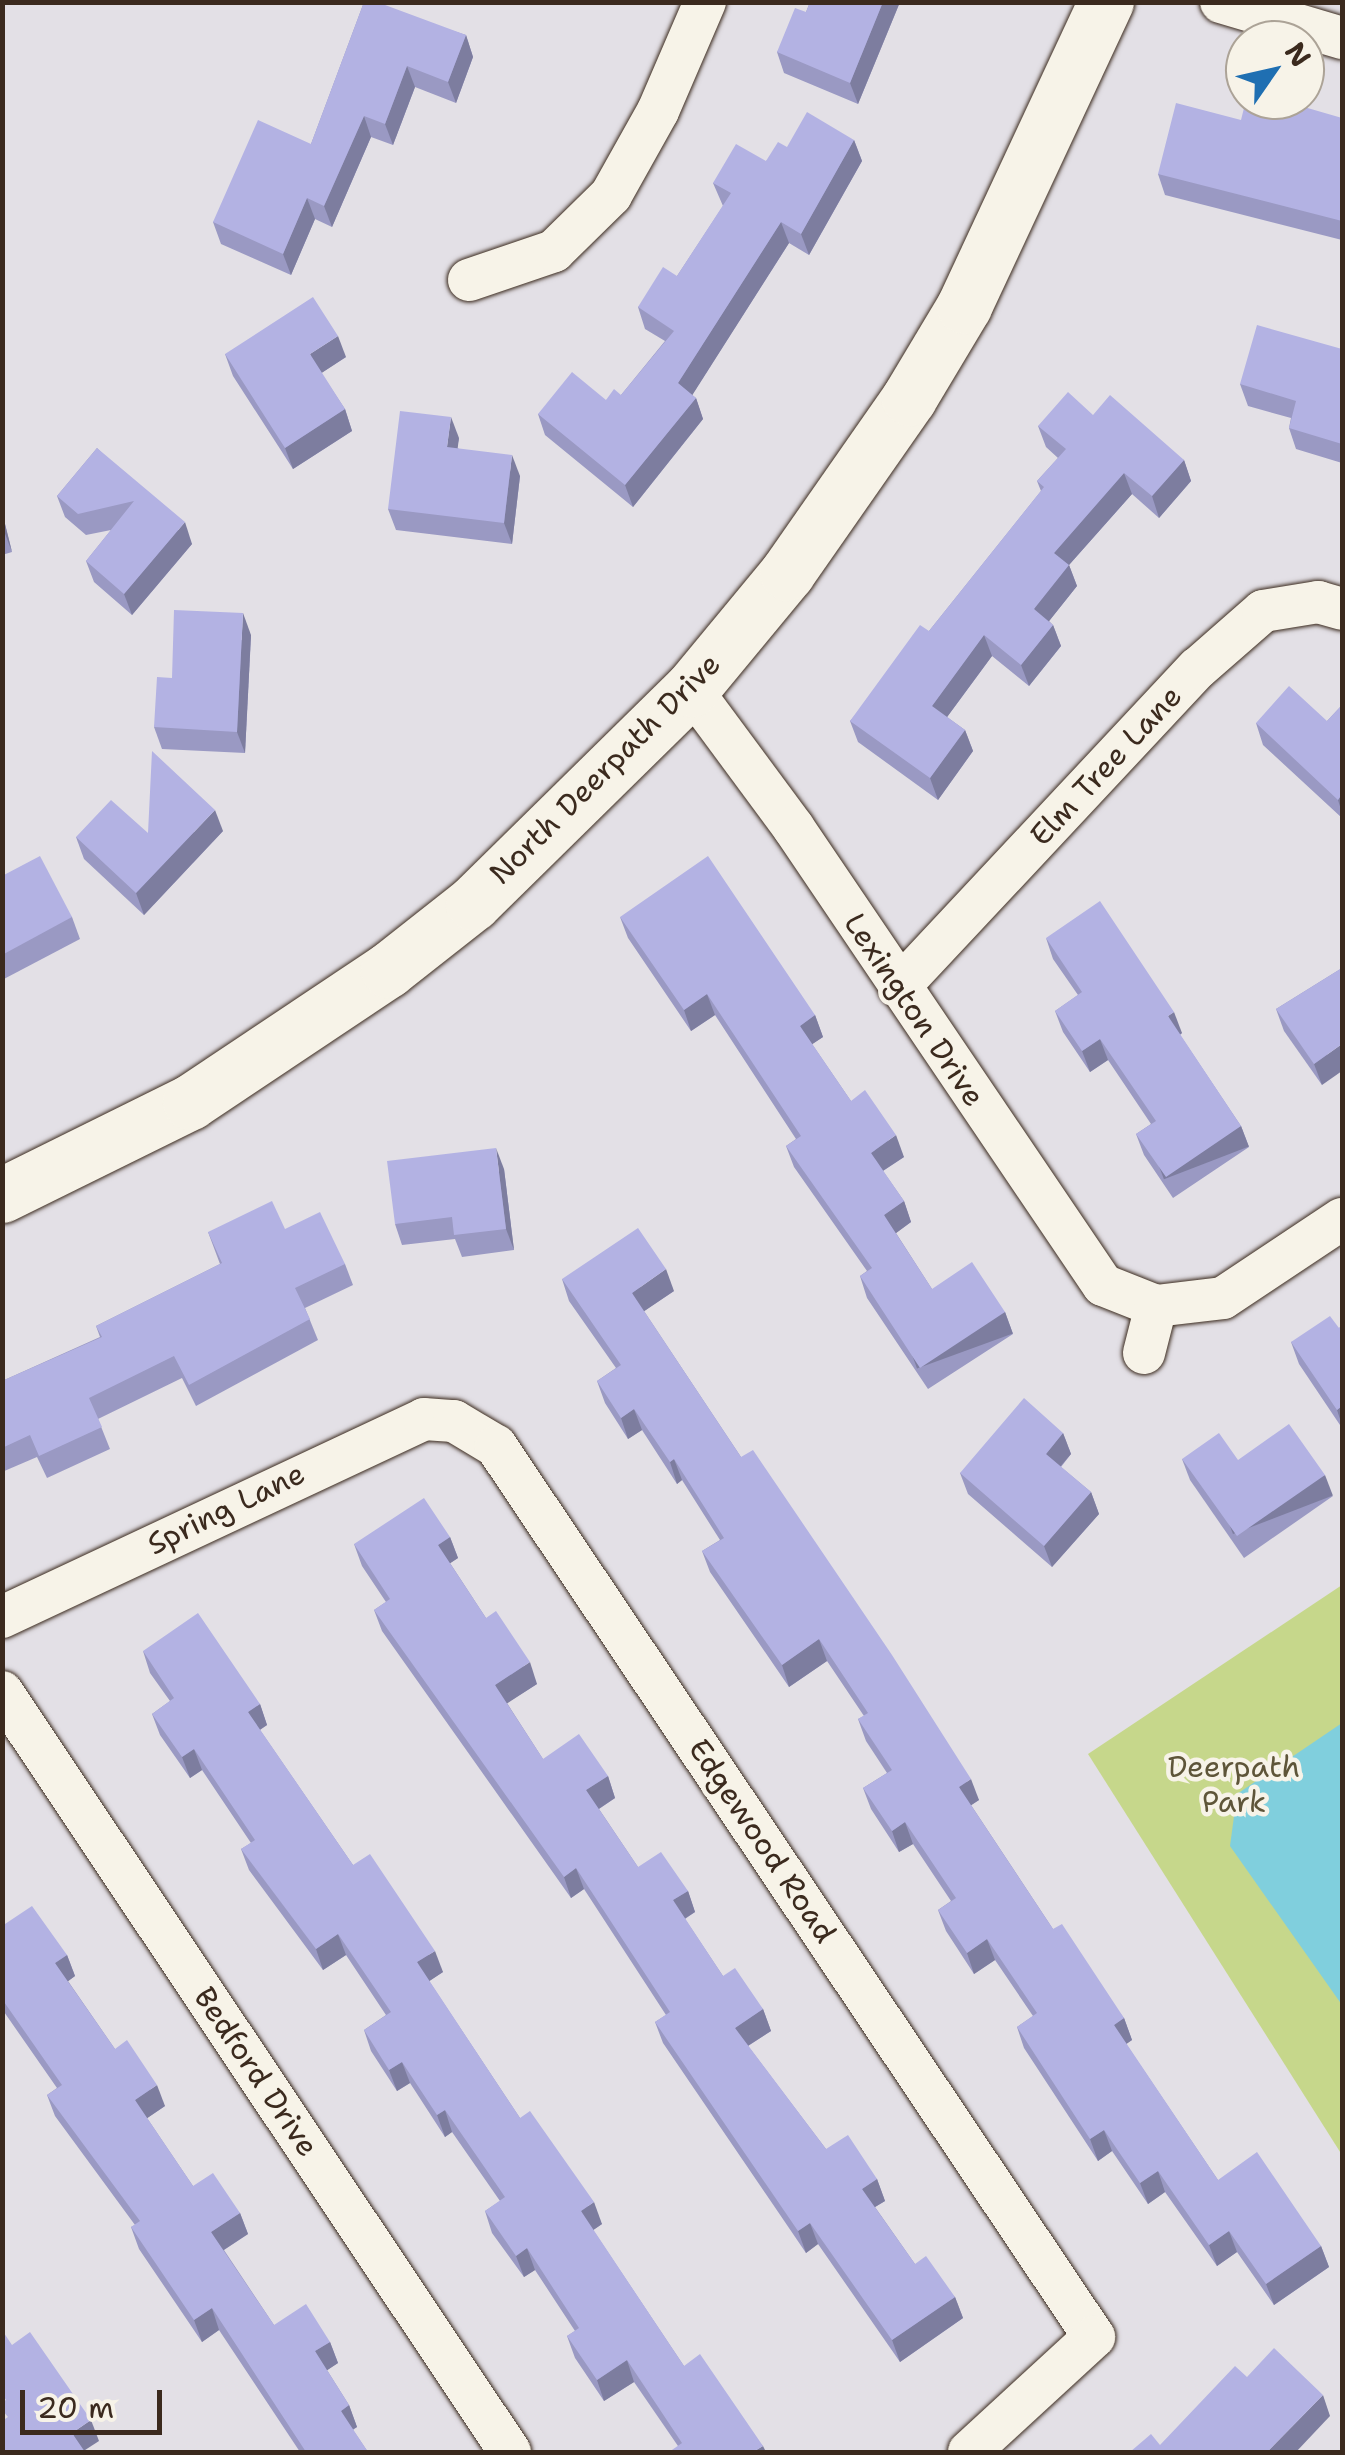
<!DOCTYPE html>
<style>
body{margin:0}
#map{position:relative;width:1345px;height:2455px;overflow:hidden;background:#e3e0e6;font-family:"Shantell Sans",sans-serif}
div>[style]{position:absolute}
.green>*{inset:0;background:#c6d78b}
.water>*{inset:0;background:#80cfdd}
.roads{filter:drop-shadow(0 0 2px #3b2a1e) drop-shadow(0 0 2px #3b2a1e)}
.street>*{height:42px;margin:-21px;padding:0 21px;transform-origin:21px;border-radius:21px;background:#f7f3e8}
.secondary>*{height:55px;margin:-27.5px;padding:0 27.5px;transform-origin:27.5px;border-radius:27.5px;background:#f7f3e8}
.wall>*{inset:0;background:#9a99c3}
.shaded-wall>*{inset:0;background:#7d7d9f;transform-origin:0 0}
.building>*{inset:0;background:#b3b2e3}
span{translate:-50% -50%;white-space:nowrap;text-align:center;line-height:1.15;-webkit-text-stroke:9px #f7f3e8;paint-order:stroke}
.street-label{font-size:30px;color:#3b2a1e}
.park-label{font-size:30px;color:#5e5539}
.frame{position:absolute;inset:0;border:5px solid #3b2a1e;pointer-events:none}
.north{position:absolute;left:1225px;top:20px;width:100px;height:100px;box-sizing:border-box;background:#f7f3e8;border:2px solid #aca397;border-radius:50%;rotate:56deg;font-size:28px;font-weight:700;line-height:40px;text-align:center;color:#3b2a1e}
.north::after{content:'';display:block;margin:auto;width:35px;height:45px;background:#1f6fb2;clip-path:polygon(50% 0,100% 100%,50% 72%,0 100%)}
.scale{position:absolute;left:20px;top:2390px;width:142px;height:45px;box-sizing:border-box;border:5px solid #3b2a1e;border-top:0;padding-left:12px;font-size:30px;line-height:35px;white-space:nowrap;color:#3b2a1e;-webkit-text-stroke:8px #f7f3e8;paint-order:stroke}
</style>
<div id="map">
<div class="green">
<i style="clip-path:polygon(1342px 1585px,1342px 2155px,1088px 1754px)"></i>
</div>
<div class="water">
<i style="clip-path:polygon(1342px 1723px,1342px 2005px,1230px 1846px,1237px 1794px)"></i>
</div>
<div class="roads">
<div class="street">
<i style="left:1221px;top:2px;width:126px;rotate:16.6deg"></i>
<i style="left:469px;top:280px;width:90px;rotate:-18.8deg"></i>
<i style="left:554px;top:251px;width:80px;rotate:-44.5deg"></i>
<i style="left:611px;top:195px;width:96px;rotate:-60.8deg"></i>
<i style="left:658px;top:111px;width:119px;rotate:-66.7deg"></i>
<i style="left:691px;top:689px;width:172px;rotate:53.5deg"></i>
<i style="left:793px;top:827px;width:553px;rotate:55.91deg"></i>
<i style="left:1103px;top:1285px;width:57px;rotate:21.6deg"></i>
<i style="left:1156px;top:1306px;width:67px;rotate:-6.8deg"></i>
<i style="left:1223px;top:1298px;width:143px;rotate:-33.6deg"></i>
<i style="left:899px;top:987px;width:437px;rotate:-46.9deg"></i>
<i style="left:1198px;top:668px;width:86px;rotate:-41.2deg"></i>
<i style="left:1263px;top:611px;width:56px;rotate:-9.3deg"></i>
<i style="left:1318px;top:602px;width:25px;rotate:16deg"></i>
<i style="left:1144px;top:1353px;width:49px;rotate:-75.7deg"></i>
<i style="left:2px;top:1617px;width:466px;rotate:-25.1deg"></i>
<i style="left:424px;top:1419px;width:30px;rotate:4deg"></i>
<i style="left:454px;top:1421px;width:49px;rotate:30.8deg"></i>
<i style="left:496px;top:1446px;width:1073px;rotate:56.13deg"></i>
<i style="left:1094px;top:2337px;width:170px;rotate:137.4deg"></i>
<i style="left:2px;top:1692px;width:914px;rotate:56.24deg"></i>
</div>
<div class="secondary">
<i style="left:2px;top:1195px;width:210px;rotate:-26.3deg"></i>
<i style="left:190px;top:1102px;width:238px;rotate:-33.7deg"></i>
<i style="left:388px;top:970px;width:108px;rotate:-38.2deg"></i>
<i style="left:473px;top:903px;width:305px;rotate:-44.5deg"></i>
<i style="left:691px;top:689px;width:151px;rotate:-50.4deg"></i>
<i style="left:787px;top:573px;width:213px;rotate:-55.1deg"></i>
<i style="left:909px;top:398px;width:107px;rotate:-59.1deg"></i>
<i style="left:964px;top:306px;width:336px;rotate:-65deg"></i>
</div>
</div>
<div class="wall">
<i style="clip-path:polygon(364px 2px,466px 35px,473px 57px,456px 103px,415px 87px,393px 145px,371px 137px,332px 227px,315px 219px,291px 275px,221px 244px,213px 222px,311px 144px)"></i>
<i style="clip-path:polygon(810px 2px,900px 2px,858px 104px,784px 73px,777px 52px,806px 12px)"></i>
<i style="clip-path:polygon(1342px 118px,1342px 240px,1165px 195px,1158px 174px,1241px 120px)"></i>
<i style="clip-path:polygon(854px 140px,862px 161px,809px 255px,789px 243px,692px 395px,696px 398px,703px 419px,633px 507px,545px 435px,538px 414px,606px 400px,621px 395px,665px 341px,645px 329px,638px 307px,677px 276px,723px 206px,713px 183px,766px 161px,787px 147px)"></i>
<i style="clip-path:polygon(1342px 349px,1342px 463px,1296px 449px,1289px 428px,1291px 418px,1248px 406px,1240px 384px)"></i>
<i style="clip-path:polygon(225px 354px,346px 357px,321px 373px,345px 409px,352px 431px,293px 469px,233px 376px)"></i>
<i style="clip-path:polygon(1093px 415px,1184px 460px,1191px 481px,1159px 518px,1132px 494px,1069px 565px,1077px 586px,1049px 621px,1053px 625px,1061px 646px,1029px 686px,992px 656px,947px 717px,965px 730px,973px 751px,938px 800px,858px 742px,850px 721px,929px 631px,1041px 491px,1037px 481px,1058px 458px,1046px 447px,1038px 426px)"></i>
<i style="clip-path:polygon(459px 438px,457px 448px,520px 476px,512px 544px,396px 530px,388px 509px)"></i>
<i style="clip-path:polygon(97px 448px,192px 544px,132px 615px,94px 582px,86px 561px,111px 530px,86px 535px,65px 517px,57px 496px)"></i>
<i style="clip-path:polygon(2px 512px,12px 552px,2px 555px)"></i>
<i style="clip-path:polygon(251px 635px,245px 753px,162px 749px,154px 727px,172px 678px)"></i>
<i style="clip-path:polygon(1342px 705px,1342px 818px,1263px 745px,1256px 723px,1327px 721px)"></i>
<i style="clip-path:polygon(223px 831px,144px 915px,84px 859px,76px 837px)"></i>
<i style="clip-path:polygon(2px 876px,72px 917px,80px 939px,2px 980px)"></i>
<i style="clip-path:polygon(620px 917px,815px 1015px,823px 1037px,812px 1044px,851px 1101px,904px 1157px,883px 1171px,904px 1201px,911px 1222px,896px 1233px,932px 1289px,1005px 1312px,1013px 1334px,928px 1389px,867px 1298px,860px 1276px,867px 1271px,794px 1167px,786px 1146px,796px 1139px,715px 1015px,691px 1031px,628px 938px)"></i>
<i style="clip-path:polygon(1046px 938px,1182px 1033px,1180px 1035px,1241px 1126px,1249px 1147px,1173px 1198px,1144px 1155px,1136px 1134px,1151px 1124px,1108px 1060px,1090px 1072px,1063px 1032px,1055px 1011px,1078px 995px,1053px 959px)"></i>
<i style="clip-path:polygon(1342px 968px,1322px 1085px,1284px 1031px,1276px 1009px)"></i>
<i style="clip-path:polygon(504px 1169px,514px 1250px,462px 1257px,455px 1239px,402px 1245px,395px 1224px)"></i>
<i style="clip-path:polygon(285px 1229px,345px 1264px,353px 1285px,305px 1308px,318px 1340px,196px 1406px,182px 1378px,98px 1419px,110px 1449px,47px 1478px,37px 1457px,2px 1472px,2px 1381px,100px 1337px,96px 1326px,220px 1264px,208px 1232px)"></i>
<i style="clip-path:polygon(562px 1279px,674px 1291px,644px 1311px,741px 1457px,979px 1800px,971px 1805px,1053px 1929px,1124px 2018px,1132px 2040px,1126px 2044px,1218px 2180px,1321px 2246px,1329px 2267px,1274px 2305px,1237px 2252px,1217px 2266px,1165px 2192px,1148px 2204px,1112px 2151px,1098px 2161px,1024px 2048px,1017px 2027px,1033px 2016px,995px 1960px,974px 1974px,946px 1931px,938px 1910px,951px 1901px,913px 1844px,899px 1852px,871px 1809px,863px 1788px,887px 1773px,866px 1741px,858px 1719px,864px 1716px,827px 1661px,789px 1687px,710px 1572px,702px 1551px,720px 1540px,682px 1480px,677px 1484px,642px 1430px,628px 1439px,605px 1403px,597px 1381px,616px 1368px,569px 1301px)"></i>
<i style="clip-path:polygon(1342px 1326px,1342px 1428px,1299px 1364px,1291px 1342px,1339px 1328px)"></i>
<i style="clip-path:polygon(1063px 1433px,1071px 1454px,1061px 1467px,1091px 1492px,1099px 1514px,1052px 1567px,968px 1494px,960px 1473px)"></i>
<i style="clip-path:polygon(1182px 1459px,1238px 1460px,1333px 1496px,1244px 1558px,1190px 1480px)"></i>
<i style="clip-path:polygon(450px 1537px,458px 1558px,450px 1563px,486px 1618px,537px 1684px,507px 1703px,543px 1759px,608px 1776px,615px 1798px,599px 1809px,638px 1867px,688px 1891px,695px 1912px,685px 1919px,723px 1976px,763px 2009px,771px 2031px,748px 2046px,826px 2149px,877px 2179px,885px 2201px,875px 2207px,915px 2264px,955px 2297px,963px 2318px,900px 2362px,818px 2244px,806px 2253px,663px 2043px,655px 2022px,666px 2015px,584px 1889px,571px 1898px,382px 1631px,374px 1610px,386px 1602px,362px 1566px,354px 1544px)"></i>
<i style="clip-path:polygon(143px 1651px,260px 1704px,267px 1725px,260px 1730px,353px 1865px,443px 1972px,429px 1981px,520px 2118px,602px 2224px,593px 2230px,684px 2366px,763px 2446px,678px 2446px,634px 2382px,604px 2401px,575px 2358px,567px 2336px,575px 2331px,535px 2270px,524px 2277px,492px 2233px,485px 2211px,500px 2201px,452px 2132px,445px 2137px,410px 2083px,397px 2091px,371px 2051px,364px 2030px,386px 2015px,346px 1955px,323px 1970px,249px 1870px,241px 1849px,251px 1843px,202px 1770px,190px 1778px,160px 1735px,152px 1714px,170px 1701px,150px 1673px)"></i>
<i style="clip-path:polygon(2px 1926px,67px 1955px,75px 1976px,68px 1981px,115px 2049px,165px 2106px,147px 2118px,193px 2186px,240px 2213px,248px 2234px,224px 2250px,274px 2325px,330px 2342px,338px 2363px,327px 2370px,349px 2405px,357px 2427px,353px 2430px,368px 2452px,300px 2452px,219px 2330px,202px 2342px,139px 2249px,131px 2227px,135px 2225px,55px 2116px,47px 2095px,57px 2088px,2px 2009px)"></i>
</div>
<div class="shaded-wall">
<i style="clip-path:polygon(883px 2px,900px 2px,858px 104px,850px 83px)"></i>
<i style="clip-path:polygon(466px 35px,473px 57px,456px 103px,448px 82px)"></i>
<i style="clip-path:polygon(407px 66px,415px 87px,393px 145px,385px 124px)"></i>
<i style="clip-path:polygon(364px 116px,371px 137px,332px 227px,324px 206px)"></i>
<i style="clip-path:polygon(854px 140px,862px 161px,809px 255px,801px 234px)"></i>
<i style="clip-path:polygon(307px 198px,315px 219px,291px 275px,283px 254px)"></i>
<i style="clip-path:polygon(781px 222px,789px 243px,686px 405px,678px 383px)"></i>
<i style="clip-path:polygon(338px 336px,346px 357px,317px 376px,310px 354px)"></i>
<i style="clip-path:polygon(696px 398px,703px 419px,633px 507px,625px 485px)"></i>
<i style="clip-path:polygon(345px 409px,352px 431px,293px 469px,285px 448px)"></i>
<i style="clip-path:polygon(451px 417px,459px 438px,455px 468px,447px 447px)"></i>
<i style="clip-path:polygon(512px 455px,520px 476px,512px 544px,504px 523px)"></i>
<i style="clip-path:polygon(1184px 460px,1191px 481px,1159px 518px,1152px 496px)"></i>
<i style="clip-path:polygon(1124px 473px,1132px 494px,1069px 565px,1077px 586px,1042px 630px,1034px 609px,1054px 553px)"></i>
<i style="clip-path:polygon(2px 512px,12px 552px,4px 531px)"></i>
<i style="clip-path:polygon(185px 522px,192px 544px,132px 615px,124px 594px)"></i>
<i style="clip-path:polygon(243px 613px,251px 635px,245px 753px,237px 732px)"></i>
<i style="clip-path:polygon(1053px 625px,1061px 646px,1029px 686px,1021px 665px)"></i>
<i style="clip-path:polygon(984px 635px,992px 656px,939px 728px,932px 706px)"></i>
<i style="clip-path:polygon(965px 730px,973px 751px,938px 800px,930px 778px)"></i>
<i style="clip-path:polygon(1342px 794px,1342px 813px,1338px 800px)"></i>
<i style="clip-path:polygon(215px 810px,223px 831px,144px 915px,136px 893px)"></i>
<i style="clip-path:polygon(707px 994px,715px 1015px,691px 1031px,684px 1010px)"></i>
<i style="clip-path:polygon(1174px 1012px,1182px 1033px,1175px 1038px,1168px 1016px)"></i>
<i style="clip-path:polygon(815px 1015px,823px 1037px,808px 1047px,800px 1026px)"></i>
<i style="clip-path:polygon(1100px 1039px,1108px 1060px,1090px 1072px,1082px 1051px)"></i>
<i style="clip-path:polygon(1342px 1044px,1342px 1071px,1322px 1085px,1314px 1064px)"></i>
<i style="left:1241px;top:1126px;width:22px;height:91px;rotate:69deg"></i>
<i style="clip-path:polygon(896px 1135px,904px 1157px,878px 1174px,871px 1153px)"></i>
<i style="clip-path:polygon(496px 1148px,504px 1169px,514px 1250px,506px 1229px)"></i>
<i style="clip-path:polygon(904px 1201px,911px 1222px,892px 1236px,884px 1215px)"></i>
<i style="clip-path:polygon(666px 1269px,674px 1291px,640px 1314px,632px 1293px)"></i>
<i style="left:1005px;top:1312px;width:23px;height:102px;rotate:70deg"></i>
<i style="clip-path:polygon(1342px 1406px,1342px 1425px,1337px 1410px)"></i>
<i style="clip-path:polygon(634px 1409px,642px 1430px,628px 1439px,621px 1418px)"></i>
<i style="clip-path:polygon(1063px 1433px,1071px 1454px,1053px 1475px,1046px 1454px)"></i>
<i style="clip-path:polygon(674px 1459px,682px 1480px,677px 1484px,670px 1462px)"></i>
<i style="left:1325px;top:1475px;width:22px;height:107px;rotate:69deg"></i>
<i style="clip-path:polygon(1091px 1492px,1099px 1514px,1052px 1567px,1044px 1546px)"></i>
<i style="clip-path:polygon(450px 1537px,458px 1558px,446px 1566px,438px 1545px)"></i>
<i style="clip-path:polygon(819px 1639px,827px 1661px,789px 1687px,782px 1665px)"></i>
<i style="clip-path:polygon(530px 1662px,537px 1684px,503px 1706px,495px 1685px)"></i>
<i style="clip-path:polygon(260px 1704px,267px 1725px,255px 1733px,248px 1712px)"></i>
<i style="clip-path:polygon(194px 1749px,202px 1770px,190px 1778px,182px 1757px)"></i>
<i style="clip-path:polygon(608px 1776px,615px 1798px,594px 1812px,586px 1790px)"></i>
<i style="clip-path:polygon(971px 1779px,979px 1800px,967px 1808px,959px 1787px)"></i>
<i style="clip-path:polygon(905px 1822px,913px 1844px,899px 1852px,892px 1831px)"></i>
<i style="clip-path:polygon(576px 1868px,584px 1889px,571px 1898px,564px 1877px)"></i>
<i style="clip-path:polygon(688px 1891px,695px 1912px,681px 1921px,673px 1900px)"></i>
<i style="clip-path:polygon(338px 1934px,346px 1955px,323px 1970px,316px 1949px)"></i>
<i style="clip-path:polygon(987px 1939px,995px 1960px,974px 1974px,967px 1953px)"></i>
<i style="clip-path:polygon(435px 1951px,443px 1972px,425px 1984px,417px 1962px)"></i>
<i style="clip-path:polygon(67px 1955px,75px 1976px,63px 1985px,55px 1963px)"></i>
<i style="clip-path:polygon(763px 2009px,771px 2031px,743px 2049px,735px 2028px)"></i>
<i style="clip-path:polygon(1124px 2018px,1132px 2040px,1122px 2047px,1114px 2025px)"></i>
<i style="clip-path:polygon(402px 2062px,410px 2083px,397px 2091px,389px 2070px)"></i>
<i style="clip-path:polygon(157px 2085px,165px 2106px,143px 2121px,135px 2100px)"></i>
<i style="clip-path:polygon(445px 2110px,452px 2132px,445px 2137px,437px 2115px)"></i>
<i style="clip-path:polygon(1104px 2130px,1112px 2151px,1098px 2161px,1090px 2139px)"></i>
<i style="clip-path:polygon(1158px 2171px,1165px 2192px,1148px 2204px,1140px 2183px)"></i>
<i style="clip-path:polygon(877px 2179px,885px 2201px,870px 2210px,862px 2189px)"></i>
<i style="clip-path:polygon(594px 2202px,602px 2224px,589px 2233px,581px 2211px)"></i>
<i style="clip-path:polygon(240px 2213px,248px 2234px,219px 2253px,211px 2232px)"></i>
<i style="clip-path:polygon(810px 2223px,818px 2244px,806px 2253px,798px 2231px)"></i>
<i style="clip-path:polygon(1229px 2231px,1237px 2252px,1217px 2266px,1209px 2245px)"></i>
<i style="clip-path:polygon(1321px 2246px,1329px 2267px,1274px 2305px,1266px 2284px)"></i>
<i style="clip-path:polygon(527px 2248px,535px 2270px,524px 2277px,516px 2256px)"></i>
<i style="clip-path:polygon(955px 2297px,963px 2318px,900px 2362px,892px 2340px)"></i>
<i style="clip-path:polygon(212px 2308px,219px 2330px,202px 2342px,194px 2320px)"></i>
<i style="clip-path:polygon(330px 2342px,338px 2363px,323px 2373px,315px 2351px)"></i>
<i style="clip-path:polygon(627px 2360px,634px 2382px,604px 2401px,597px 2380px)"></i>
<i style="clip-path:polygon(1323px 2395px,1330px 2416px,1296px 2452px,1267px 2452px)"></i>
<i style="clip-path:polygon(349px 2405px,357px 2427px,348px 2432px,341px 2411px)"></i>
<i style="clip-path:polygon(91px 2420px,99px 2441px,82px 2452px,72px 2433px)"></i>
<i style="clip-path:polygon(763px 2446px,766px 2452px,753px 2452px)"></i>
</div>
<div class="building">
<i style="clip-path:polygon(364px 2px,377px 2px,466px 35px,448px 82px,407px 66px,385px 124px,364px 116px,324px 206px,307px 198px,283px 254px,213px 222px,258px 120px,311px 144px)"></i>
<i style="clip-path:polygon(810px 2px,883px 2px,850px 83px,777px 52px,795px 8px,806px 12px)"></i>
<i style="clip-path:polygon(1246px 100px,1280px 100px,1342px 118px,1342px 221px,1158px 174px,1176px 103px,1241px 120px)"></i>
<i style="clip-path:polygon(807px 112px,854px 140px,801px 234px,781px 222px,678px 383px,696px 398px,625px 485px,538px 414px,572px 372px,606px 400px,614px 389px,621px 395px,674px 331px,638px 307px,663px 267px,677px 276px,731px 193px,713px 183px,736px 144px,766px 161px,778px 142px,787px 147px)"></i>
<i style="clip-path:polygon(313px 297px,338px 336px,310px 354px,345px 409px,285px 448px,225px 354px)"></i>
<i style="clip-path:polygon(1257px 325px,1342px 349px,1342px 444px,1289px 428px,1296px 401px,1240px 384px)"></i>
<i style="clip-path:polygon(1068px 392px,1093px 415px,1110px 395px,1184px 460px,1152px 496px,1124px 473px,1054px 553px,1069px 565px,1034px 609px,1053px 625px,1021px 665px,984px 635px,932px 706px,965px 730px,930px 778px,850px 721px,920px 625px,929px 631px,1044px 487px,1037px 481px,1066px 449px,1038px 426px)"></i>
<i style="clip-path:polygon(400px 411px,451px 417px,447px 447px,512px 455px,504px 523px,388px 509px)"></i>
<i style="clip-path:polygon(97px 448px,185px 522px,124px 594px,86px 561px,134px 501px,78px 514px,57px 496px)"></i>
<i style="clip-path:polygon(174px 610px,243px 613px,237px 732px,154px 727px,157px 677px,172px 678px)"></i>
<i style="clip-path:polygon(1289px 686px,1327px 721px,1342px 705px,1342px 794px,1338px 800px,1256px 723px)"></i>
<i style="clip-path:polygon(152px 751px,215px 810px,136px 893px,76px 837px,111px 800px,148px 833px)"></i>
<i style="clip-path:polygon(40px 856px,72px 917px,2px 955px,2px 876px)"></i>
<i style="clip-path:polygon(708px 856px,815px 1015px,800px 1026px,851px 1101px,865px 1090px,896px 1135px,871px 1153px,904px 1201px,884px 1215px,932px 1289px,972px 1262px,1005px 1312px,920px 1368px,860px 1276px,872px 1268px,786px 1146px,801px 1136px,707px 994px,684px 1010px,620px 917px)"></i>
<i style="clip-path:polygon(1100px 901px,1174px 1012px,1168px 1016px,1241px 1126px,1166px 1177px,1136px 1134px,1156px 1121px,1100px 1039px,1082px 1051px,1055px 1011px,1082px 992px,1046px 938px)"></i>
<i style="clip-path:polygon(1342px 968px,1342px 1044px,1314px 1064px,1276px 1009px)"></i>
<i style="clip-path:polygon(496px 1148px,506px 1229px,454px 1235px,452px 1217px,395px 1224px,387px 1161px)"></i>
<i style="clip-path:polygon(272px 1201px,285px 1229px,320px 1212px,345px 1264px,295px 1288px,310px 1319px,189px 1385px,174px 1356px,89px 1398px,102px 1427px,39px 1456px,30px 1435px,2px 1448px,2px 1381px,102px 1337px,96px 1326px,222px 1263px,208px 1232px)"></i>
<i style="clip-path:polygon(638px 1228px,666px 1269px,632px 1293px,741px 1457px,753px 1450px,892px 1655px,971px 1779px,959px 1787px,1053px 1929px,1062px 1924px,1124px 2018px,1114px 2025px,1218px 2180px,1257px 2152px,1321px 2246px,1266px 2284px,1229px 2231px,1209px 2245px,1158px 2171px,1140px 2183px,1104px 2130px,1090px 2139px,1017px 2027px,1037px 2013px,987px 1939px,967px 1953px,938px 1910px,956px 1898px,905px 1822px,892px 1831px,863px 1788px,892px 1770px,858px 1719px,868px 1713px,819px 1639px,782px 1665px,702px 1551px,724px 1538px,674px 1459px,670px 1462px,634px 1409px,621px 1418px,597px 1381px,621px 1365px,562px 1279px)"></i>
<i style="clip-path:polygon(1330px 1316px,1339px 1328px,1342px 1326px,1342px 1406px,1337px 1410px,1291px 1342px)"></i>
<i style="clip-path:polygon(1024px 1398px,1063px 1433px,1046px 1454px,1091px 1492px,1044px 1546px,960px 1473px)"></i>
<i style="clip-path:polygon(1289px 1424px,1325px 1475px,1237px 1536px,1182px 1459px,1219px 1433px,1238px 1460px)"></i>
<i style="clip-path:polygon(424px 1498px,450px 1537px,438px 1545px,486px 1618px,496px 1611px,530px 1662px,495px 1685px,543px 1759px,579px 1734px,608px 1776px,586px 1790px,638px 1867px,661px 1852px,688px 1891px,673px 1900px,723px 1976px,735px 1968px,763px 2009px,735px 2028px,826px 2149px,848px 2135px,877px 2179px,862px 2189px,915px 2264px,926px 2256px,955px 2297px,892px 2340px,810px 2223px,798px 2231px,655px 2022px,670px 2012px,576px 1868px,564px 1877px,374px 1610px,390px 1599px,354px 1544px)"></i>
<i style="clip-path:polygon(198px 1613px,260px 1704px,248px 1712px,353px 1865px,370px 1854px,435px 1951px,417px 1962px,520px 2118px,530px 2111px,594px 2202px,581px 2211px,684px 2366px,700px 2354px,763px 2446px,753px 2452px,669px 2452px,682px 2443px,627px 2360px,597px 2380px,567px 2336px,579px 2328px,527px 2248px,516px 2256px,485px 2211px,505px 2197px,445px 2110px,437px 2115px,402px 2062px,389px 2070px,364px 2030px,391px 2012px,338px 1934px,316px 1949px,241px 1849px,255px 1840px,194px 1749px,182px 1757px,152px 1714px,174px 1698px,143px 1651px)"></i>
<i style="clip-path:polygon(32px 1906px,67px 1955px,55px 1963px,115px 2049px,127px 2040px,157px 2085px,135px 2100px,193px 2186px,213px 2173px,240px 2213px,211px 2232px,274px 2325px,306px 2304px,330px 2342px,315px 2351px,349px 2405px,341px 2411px,368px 2452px,306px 2452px,212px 2308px,194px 2320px,131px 2227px,140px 2221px,47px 2095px,62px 2085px,2px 1999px,2px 1926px)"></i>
<i style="clip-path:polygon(2px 2330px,12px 2345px,30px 2332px,91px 2420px,72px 2433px,85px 2452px,2px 2452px,2px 2421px,8px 2417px,2px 2410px,2px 2402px,6px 2400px,2px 2394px)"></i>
<i style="clip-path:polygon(1274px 2348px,1323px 2395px,1267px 2452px,1130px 2452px,1151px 2434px,1160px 2445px,1235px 2366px,1247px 2377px)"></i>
</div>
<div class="street-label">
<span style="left:1106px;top:766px;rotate:-47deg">Elm Tree Lane</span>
<span style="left:605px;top:769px;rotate:-45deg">North Deerpath Drive</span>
<span style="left:914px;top:1010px;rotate:56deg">Lexington Drive</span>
<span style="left:226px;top:1509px;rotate:-26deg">Spring Lane</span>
<span style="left:762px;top:1841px;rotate:56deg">Edgewood Road</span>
<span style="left:256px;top:2072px;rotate:56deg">Bedford Drive</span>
</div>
<div class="park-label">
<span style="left:1234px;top:1784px">Deerpath<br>Park</span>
</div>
<div class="frame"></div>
<div class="north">N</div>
<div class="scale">20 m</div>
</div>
